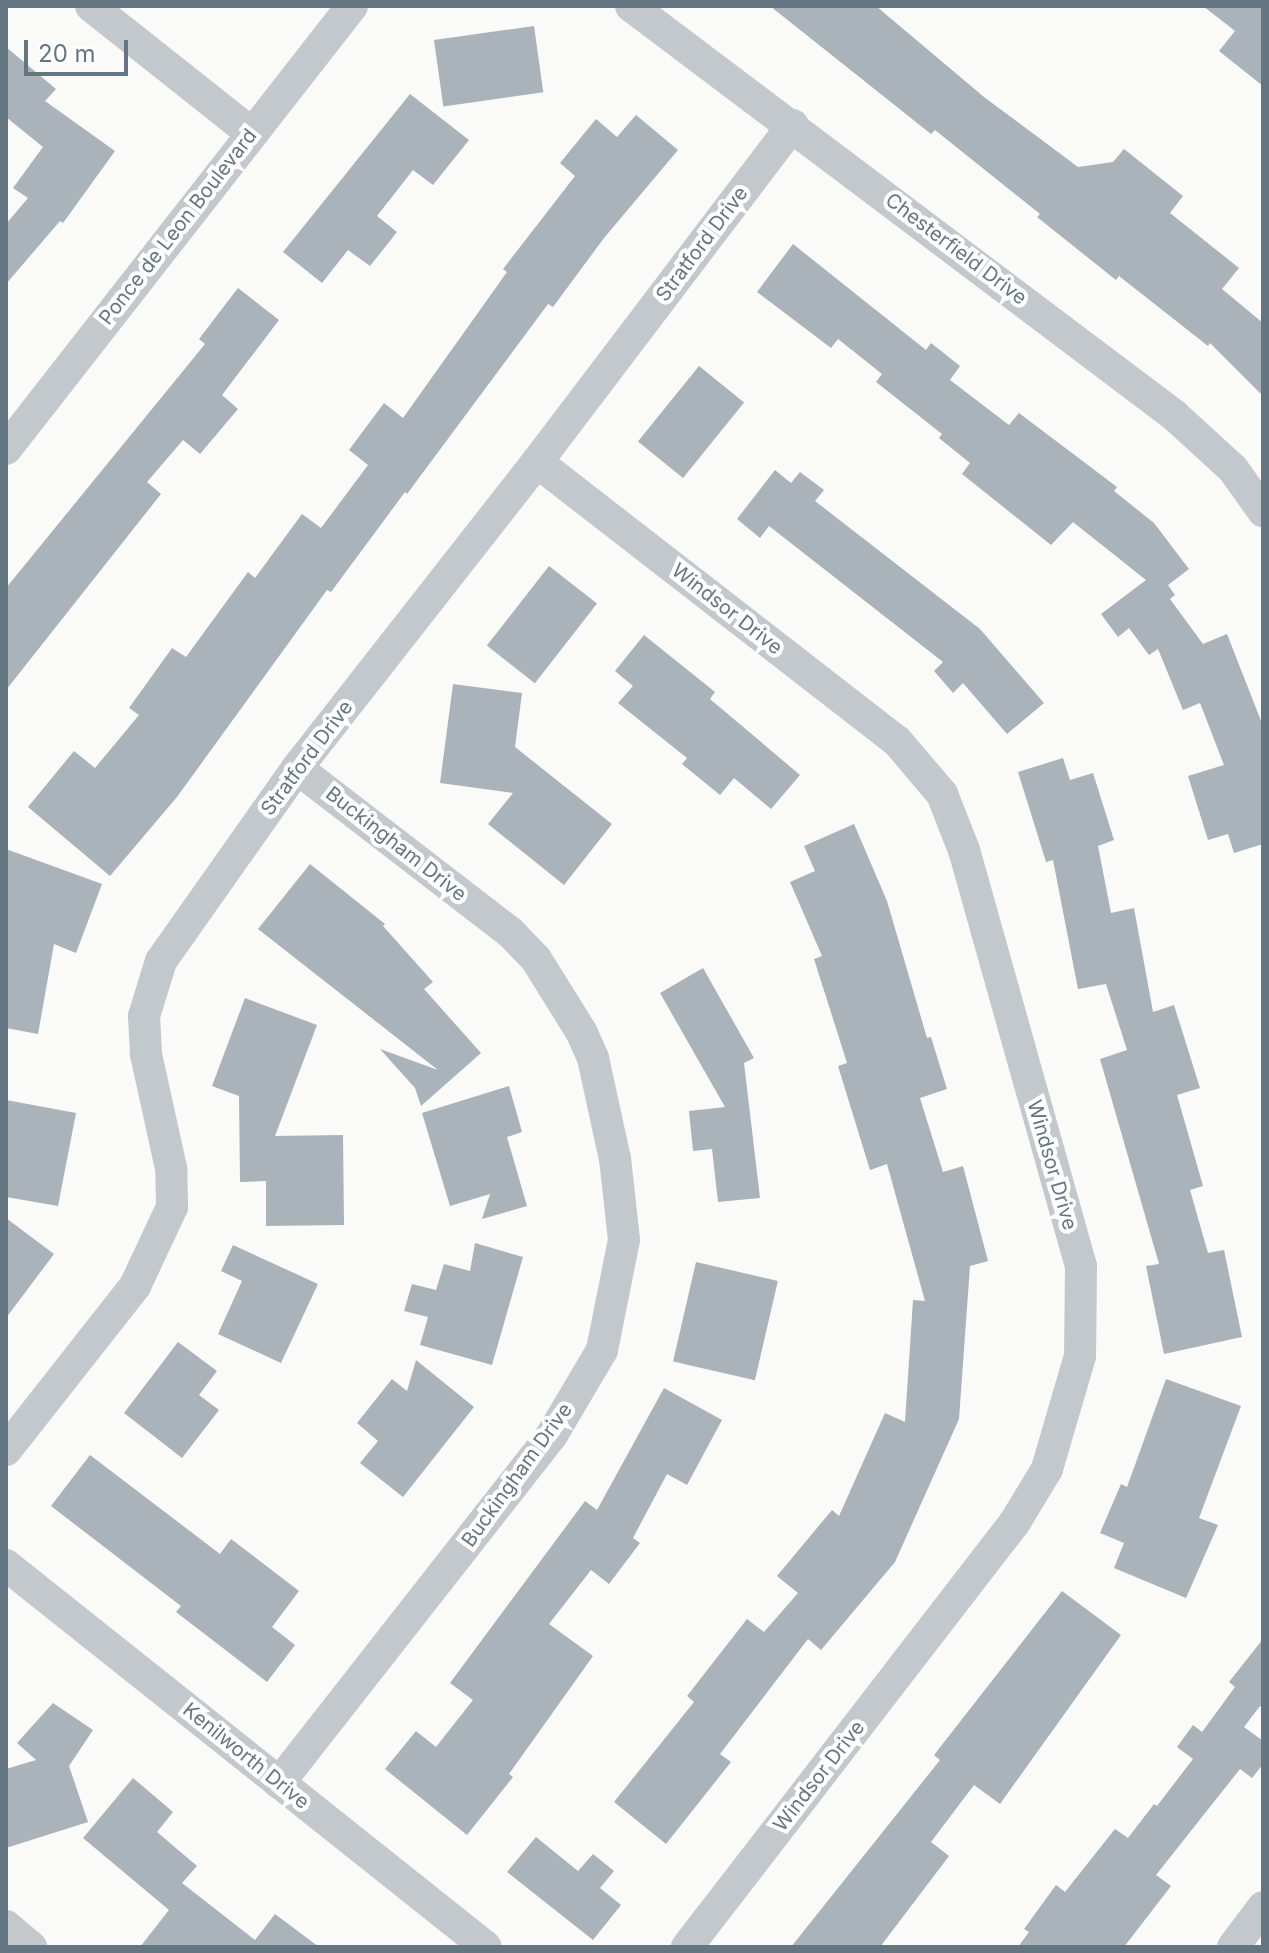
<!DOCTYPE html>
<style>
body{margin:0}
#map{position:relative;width:1269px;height:1953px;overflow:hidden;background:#fafaf8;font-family:Inter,sans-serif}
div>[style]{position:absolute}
.building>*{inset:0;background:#aab3b9;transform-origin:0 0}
.minor>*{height:32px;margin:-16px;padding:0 16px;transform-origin:16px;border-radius:16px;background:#c3c8cc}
span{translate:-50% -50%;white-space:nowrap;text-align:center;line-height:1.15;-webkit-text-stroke:8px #fff;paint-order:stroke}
.street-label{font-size:20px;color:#657683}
.frame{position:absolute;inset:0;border:8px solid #657683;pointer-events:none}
.scale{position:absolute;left:24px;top:40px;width:104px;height:36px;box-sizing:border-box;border:4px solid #657683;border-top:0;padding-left:10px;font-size:24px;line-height:28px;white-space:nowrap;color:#657683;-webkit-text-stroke:6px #fff;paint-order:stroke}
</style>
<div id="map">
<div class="building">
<i style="clip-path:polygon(770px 6px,876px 6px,984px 97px,1078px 167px,1113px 162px,1124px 149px,1183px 196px,1170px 213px,1239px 268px,1222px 289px,1263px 323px,1263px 396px,1210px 343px,1208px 346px,1119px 276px,1116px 280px,1037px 217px,1040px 214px,935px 130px,931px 134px)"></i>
<i style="clip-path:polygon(1203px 6px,1263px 6px,1263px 86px,1219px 51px,1235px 31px)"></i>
<i style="left:534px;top:26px;width:67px;height:101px;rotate:82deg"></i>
<i style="clip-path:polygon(6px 47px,56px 89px,45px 101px,115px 151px,63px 223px,60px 221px,6px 284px,6px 224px,28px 198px,13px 188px,43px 147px,6px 117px)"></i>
<i style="clip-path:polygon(410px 94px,469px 140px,433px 185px,413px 170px,377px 216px,397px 232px,370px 266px,348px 250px,322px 283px,283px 252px)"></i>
<i style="clip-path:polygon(636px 115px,678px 150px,604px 238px,553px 307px,548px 304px,407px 494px,405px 492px,331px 592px,327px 590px,177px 797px,110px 876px,28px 807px,74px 751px,95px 768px,139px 715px,129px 708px,172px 648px,186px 657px,248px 572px,255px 578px,302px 514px,321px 528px,368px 465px,349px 450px,384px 403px,403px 418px,507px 272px,503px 269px,575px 176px,560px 163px,596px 119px,617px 137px)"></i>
<i style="clip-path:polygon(793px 244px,926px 350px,931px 343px,960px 366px,950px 380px,1009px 425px,1019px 413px,1117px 487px,1114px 491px,1154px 523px,1189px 569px,1168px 585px,1175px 595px,1170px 599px,1203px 644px,1227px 634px,1263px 726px,1263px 844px,1234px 853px,1228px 834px,1208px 840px,1188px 776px,1224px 765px,1200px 703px,1183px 710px,1158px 649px,1149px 655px,1129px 628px,1118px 637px,1101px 614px,1146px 580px,1073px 522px,1051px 545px,962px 474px,970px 463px,939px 438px,942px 434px,876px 382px,882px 374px,838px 339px,831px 348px,757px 292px)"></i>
<i style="clip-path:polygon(238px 288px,279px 320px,222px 395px,238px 409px,200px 454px,183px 440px,147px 482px,161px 494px,6px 690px,6px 588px,205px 344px,199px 339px)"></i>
<i style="left:699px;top:366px;width:58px;height:97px;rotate:39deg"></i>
<i style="clip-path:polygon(775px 470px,791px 483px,800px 472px,824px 490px,815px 501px,980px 629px,1044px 703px,1007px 734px,963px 683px,953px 693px,934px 671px,943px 662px,769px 526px,760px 538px,737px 519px)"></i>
<i style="left:549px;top:566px;width:61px;height:101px;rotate:38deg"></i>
<i style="clip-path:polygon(644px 635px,715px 692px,710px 699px,800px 775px,771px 809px,734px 778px,720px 795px,682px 764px,687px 758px,618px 703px,633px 686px,615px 671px)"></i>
<i style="clip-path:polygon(453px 684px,522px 693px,515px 747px,612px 824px,564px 885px,488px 824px,513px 793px,440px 783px)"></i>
<i style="clip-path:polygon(1063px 758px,1070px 780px,1093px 773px,1114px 840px,1098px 846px,1111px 913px,1134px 908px,1153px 1012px,1174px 1005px,1200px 1088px,1177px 1095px,1203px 1186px,1190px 1190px,1208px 1253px,1224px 1250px,1242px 1337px,1164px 1354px,1146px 1266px,1159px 1264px,1100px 1059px,1127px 1050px,1106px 984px,1078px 989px,1053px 860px,1046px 862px,1018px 772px)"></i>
<i style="clip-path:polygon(854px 824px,887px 901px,927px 1038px,931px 1037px,947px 1089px,920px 1098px,943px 1172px,963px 1166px,988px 1261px,970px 1266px,959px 1419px,895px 1562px,821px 1650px,808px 1639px,720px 1754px,731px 1762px,666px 1844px,614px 1802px,694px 1702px,687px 1696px,747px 1619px,764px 1632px,798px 1593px,777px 1576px,832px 1510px,839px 1516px,885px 1413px,905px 1422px,913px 1300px,925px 1301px,887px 1164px,870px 1170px,838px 1066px,847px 1063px,814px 959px,822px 956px,790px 882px,815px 871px,804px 846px)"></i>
<i style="clip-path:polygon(6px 849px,102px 884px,76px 953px,54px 944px,38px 1034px,6px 1028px)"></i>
<i style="clip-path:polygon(310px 864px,385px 924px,383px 926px,433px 982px,424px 989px,481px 1053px,421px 1106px,415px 1088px,380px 1049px,438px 1070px,258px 929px)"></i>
<i style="clip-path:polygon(703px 968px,754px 1058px,744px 1063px,760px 1198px,718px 1202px,712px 1149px,693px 1151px,689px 1111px,725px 1107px,660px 993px)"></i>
<i style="clip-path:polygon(245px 998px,317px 1025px,275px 1136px,343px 1135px,344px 1225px,266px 1226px,266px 1181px,240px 1182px,239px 1096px,212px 1086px)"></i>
<i style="clip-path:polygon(509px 1086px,522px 1132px,507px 1137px,527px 1206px,482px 1219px,490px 1194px,450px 1206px,422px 1113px)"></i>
<i style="clip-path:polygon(6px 1100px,76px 1113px,58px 1206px,6px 1197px)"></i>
<i style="clip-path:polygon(6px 1218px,54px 1254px,6px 1318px)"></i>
<i style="clip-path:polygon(475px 1243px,523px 1257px,492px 1365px,420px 1345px,428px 1317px,404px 1311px,412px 1284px,436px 1290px,444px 1264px,470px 1271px)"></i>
<i style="clip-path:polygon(233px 1245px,318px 1284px,281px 1363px,218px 1334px,242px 1281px,221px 1271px)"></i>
<i style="left:696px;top:1262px;width:84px;height:102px;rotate:13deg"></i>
<i style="clip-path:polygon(178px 1342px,217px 1371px,199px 1395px,219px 1410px,182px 1458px,124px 1413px)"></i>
<i style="clip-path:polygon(416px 1360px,474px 1407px,403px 1497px,360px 1463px,378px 1441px,357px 1423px,392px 1379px,407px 1391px)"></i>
<i style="clip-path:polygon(1166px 1379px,1241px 1406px,1199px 1518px,1218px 1525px,1186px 1598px,1114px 1568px,1124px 1543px,1100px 1533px,1121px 1484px,1127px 1487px)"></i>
<i style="clip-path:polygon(664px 1388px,722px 1420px,687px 1485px,667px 1474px,633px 1538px,640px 1543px,609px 1584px,591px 1570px,549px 1624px,593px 1656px,509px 1774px,513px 1777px,467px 1835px,385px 1769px,416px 1731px,436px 1747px,473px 1700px,450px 1683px,585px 1501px,597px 1510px)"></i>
<i style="clip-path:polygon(90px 1455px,220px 1554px,231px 1539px,299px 1591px,272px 1627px,295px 1645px,267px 1682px,176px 1612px,181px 1606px,51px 1506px)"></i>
<i style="clip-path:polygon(1062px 1591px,1121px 1635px,1000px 1804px,974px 1785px,931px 1842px,949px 1856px,880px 1947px,791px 1947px,940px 1760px,934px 1755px)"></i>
<i style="clip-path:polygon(1263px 1639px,1263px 1709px,1260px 1706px,1244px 1727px,1263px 1741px,1263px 1764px,1252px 1778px,1240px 1769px,1156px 1875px,1171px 1886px,1124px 1947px,1018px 1947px,1029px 1932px,1024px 1929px,1056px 1885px,1065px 1892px,1115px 1829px,1128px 1838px,1154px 1804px,1157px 1806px,1193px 1759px,1177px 1747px,1193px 1725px,1202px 1732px,1235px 1687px,1229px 1682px)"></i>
<i style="clip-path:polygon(53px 1703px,93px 1730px,69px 1766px,88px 1822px,6px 1848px,6px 1769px,36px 1760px,17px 1743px)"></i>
<i style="clip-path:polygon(133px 1778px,173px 1812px,157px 1832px,197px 1866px,182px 1883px,255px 1940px,275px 1914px,319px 1947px,140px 1947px,169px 1910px,83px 1838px)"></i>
<i style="clip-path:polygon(536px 1837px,578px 1871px,593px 1854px,614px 1871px,600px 1888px,621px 1905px,593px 1940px,507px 1872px)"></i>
</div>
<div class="minor">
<i style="left:91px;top:6px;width:203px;rotate:38.4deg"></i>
<i style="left:631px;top:6px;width:680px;rotate:36.99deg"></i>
<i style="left:1174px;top:415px;width:80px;rotate:42.5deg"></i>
<i style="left:1233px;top:469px;width:52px;rotate:54.5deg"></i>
<i style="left:6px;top:449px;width:562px;rotate:-52.01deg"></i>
<i style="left:537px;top:462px;width:455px;rotate:37.8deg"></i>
<i style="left:897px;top:741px;width:70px;rotate:49.7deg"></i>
<i style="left:942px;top:794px;width:60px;rotate:68.6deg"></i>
<i style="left:964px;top:850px;width:432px;rotate:74.3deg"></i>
<i style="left:1081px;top:1266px;width:90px;rotate:90.6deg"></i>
<i style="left:1080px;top:1356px;width:118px;rotate:106.3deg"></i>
<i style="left:1047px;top:1469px;width:62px;rotate:121.1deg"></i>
<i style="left:1015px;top:1522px;width:537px;rotate:127.66deg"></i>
<i style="left:6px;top:1450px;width:209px;rotate:-51.8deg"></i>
<i style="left:135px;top:1286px;width:87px;rotate:-64.9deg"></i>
<i style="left:172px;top:1207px;width:39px;rotate:-91deg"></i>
<i style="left:171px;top:1168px;width:117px;rotate:-102.4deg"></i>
<i style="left:146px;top:1054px;width:38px;rotate:-93deg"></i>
<i style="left:144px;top:1016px;width:58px;rotate:-72.8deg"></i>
<i style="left:161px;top:961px;width:236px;rotate:-54.8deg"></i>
<i style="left:297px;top:768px;width:389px;rotate:-51.9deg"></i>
<i style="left:537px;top:462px;width:423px;rotate:-52.8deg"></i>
<i style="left:6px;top:1565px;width:613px;rotate:38.51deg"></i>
<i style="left:279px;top:1783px;width:444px;rotate:-51.9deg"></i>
<i style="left:553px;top:1433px;width:96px;rotate:-59.4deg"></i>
<i style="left:602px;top:1350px;width:112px;rotate:-78.7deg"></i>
<i style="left:624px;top:1240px;width:81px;rotate:-96.3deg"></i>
<i style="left:615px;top:1159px;width:103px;rotate:-102.3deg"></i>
<i style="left:593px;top:1058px;width:27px;rotate:-114deg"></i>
<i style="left:582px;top:1033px;width:87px;rotate:-121.9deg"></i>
<i style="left:536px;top:959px;width:36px;rotate:-134deg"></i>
<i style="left:511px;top:933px;width:270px;rotate:-142.4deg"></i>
<i style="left:6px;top:1926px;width:33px;rotate:40deg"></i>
<i style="left:1233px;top:1947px;width:50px;rotate:-53.1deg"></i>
</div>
<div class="street-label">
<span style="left:178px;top:227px;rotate:-52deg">Ponce de Leon Boulevard</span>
<span style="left:702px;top:244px;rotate:-53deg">Stratford Drive</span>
<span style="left:956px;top:249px;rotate:37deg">Chesterfield Drive</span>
<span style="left:727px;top:609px;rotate:38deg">Windsor Drive</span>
<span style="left:307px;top:758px;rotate:-53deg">Stratford Drive</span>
<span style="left:396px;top:844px;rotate:38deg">Buckingham Drive</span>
<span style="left:1052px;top:1165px;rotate:74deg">Windsor Drive</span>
<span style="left:517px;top:1475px;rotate:-54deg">Buckingham Drive</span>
<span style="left:246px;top:1756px;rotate:39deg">Kenilworth Drive</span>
<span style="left:819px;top:1776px;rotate:-52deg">Windsor Drive</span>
</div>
<div class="frame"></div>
<div class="scale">20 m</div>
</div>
